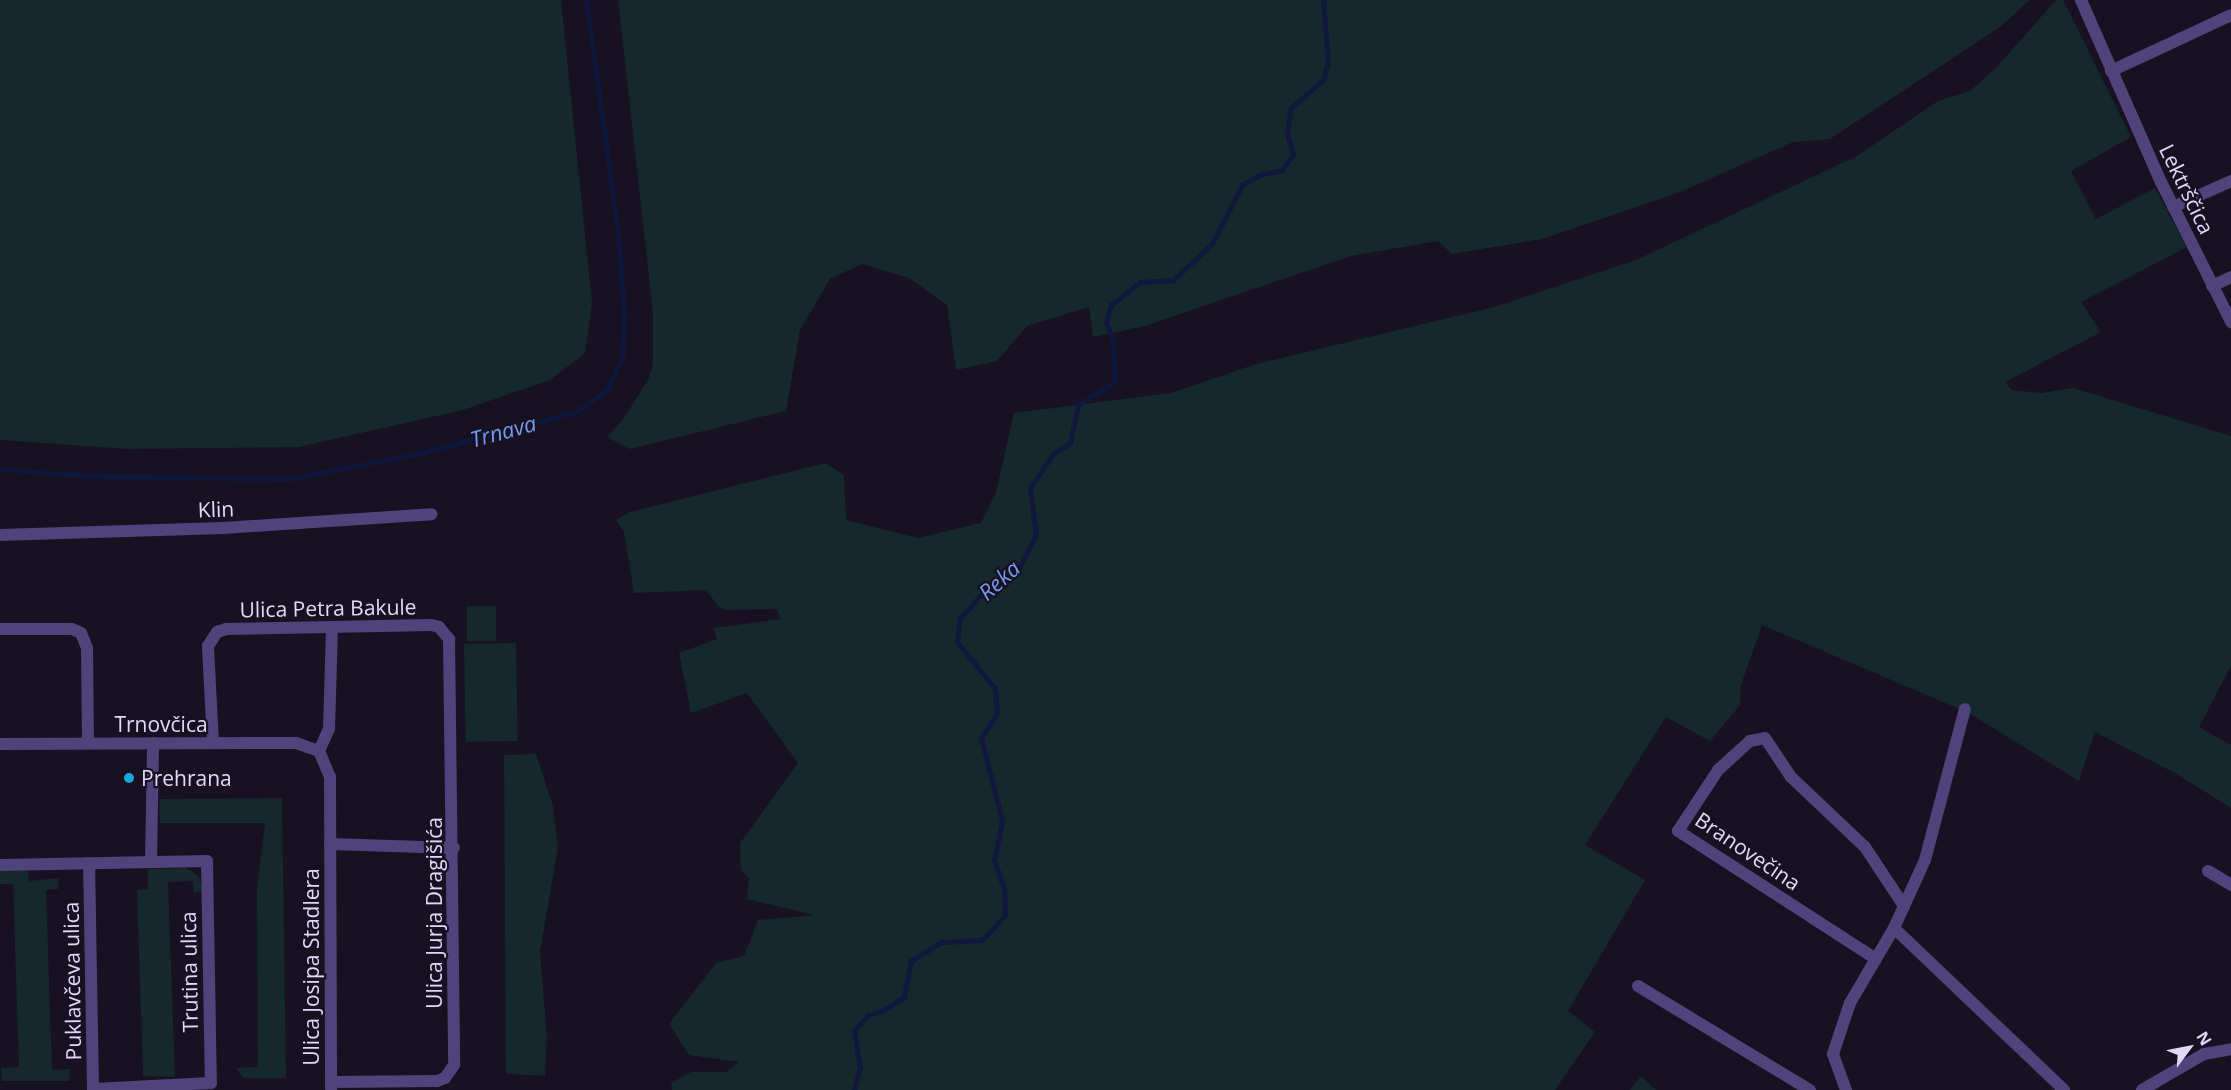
<!DOCTYPE html>
<meta charset="utf-8">
<style>
body{margin:0}
#map{position:relative;width:2231px;height:1090px;overflow:hidden;background:#181122;font-family:"Open Sans",sans-serif}
div>[style]{position:absolute}
.green>*{inset:0;background:#15282b;transform-origin:0 0}
.stream>*{height:4.5px;margin:-2.25px;padding:0 2.25px;transform-origin:2.25px;border-radius:2.25px;background:#10173c}
.minor>*{height:12px;margin:-6px;padding:0 6px;transform-origin:6px;border-radius:6px;background:#50427b}
.tertiary>*{height:12px;margin:-6px;padding:0 6px;transform-origin:6px;border-radius:6px;background:#50427b}
.dots>*{width:16px;height:16px;translate:-50% -50%;box-sizing:border-box;border:3px solid #181122;border-radius:50%}
span{translate:-50% -50%;white-space:nowrap;text-align:center;line-height:1.15;-webkit-text-stroke:4.5px #181122;paint-order:stroke}
.street-label{font-size:21px;color:#e2d7fa}
.poi-label{font-size:21px;color:#e2d7fa}
.left{translate:0 -50%;text-align:left}
.water-label{font-size:22px;color:#729bed;font-style:italic}
.north{position:absolute;left:2159px;top:1018px;width:60px;height:60px;-webkit-text-stroke:4px #181122;paint-order:stroke;rotate:58deg;font-size:16px;font-weight:700;line-height:24px;text-align:center;color:#e2d7fa}
.north::after{content:'';display:block;margin:auto;width:21px;height:27px;background:#e2d7fa;clip-path:polygon(50% 0,100% 100%,50% 72%,0 100%)}
</style>
<div id="map">
<div class="green">
<i style="clip-path:polygon(0 0,561px 0,592px 303px,585px 353px,550px 380px,463px 410px,299px 447px,128px 449px,0 440px)"></i>
<i style="clip-path:polygon(618px 0,2030px 0,2000px 27px,1830px 139px,1793px 142px,1678px 193px,1542px 239px,1452px 254px,1438px 241px,1351px 256px,1145px 326px,1093px 337px,1089px 307px,1027px 326px,997px 361px,956px 370px,947px 305px,909px 278px,862px 264px,830px 279px,800px 330px,786px 411px,630px 449px,607px 437px,624px 418px,649px 378px,653px 364px,653px 312px)"></i>
<i style="clip-path:polygon(2056px 0,2063px 0,2131px 137px,2071px 171px,2096px 219px,2155px 188px,2187px 247px,2081px 302px,2101px 332px,2005px 382px,2012px 390px,2041px 393px,2073px 388px,2231px 436px,2231px 666px,2199px 727px,2231px 745px,2231px 808px,2175px 773px,2095px 732px,2079px 781px,1969px 713px,1762px 625px,1741px 685px,1740px 705px,1710px 741px,1666px 717px,1585px 845px,1645px 880px,1568px 1011px,1595px 1032px,1555px 1090px,672px 1090px,671px 1083px,691px 1072px,726px 1072px,739px 1062px,689px 1055px,669px 1024px,716px 963px,744px 956px,758px 920px,814px 915px,747px 899px,749px 878px,741px 870px,740px 843px,798px 763px,747px 693px,691px 713px,679px 653px,717px 639px,713px 628px,781px 619px,777px 609px,726px 610px,719px 607px,706px 590px,634px 593px,624px 532px,616px 520px,630px 512px,825px 463px,844px 475px,846px 520px,918px 538px,981px 523px,996px 492px,1014px 413px,1171px 393px,1256px 364px,1494px 307px,1636px 260px,1857px 156px,1938px 101px,1970px 91px,1996px 68px)"></i>
<i style="left:467px;top:606px;width:29px;height:35px"></i>
<i style="left:516px;top:643px;width:98px;height:52px;rotate:89deg"></i>
<i style="clip-path:polygon(536px 754px,553px 806px,558px 847px,540px 952px,547px 1037px,545px 1076px,506px 1074px,504px 755px)"></i>
<i style="clip-path:polygon(282px 798px,286px 1078px,244px 1078px,235px 1068px,258px 1067px,257px 888px,265px 823px,160px 823px,159px 799px)"></i>
<i style="clip-path:polygon(186px 868px,199px 877px,203px 891px,194px 893px,193px 881px,168px 882px,175px 1077px,143px 1076px,137px 890px,148px 889px,148px 869px)"></i>
<i style="clip-path:polygon(12px 869px,28px 871px,29px 881px,59px 878px,58px 889px,46px 890px,52px 1070px,70px 1069px,69px 1081px,2px 1081px,1px 1068px,19px 1067px,13px 884px,0 884px,0 871px)"></i>
<i style="clip-path:polygon(1641px 1076px,1656px 1090px,1630px 1090px)"></i>
</div>
<div class="stream">
<i style="left:0;top:469px;width:91px;rotate:4.4deg"></i>
<i style="left:91px;top:476px;width:198px;rotate:0.9deg"></i>
<i style="left:289px;top:479px;width:135px;rotate:-11.1deg"></i>
<i style="left:421px;top:453px;width:160px;rotate:-14.8deg"></i>
<i style="left:576px;top:412px;width:38px;rotate:-35deg"></i>
<i style="left:607px;top:390px;width:35px;rotate:-65deg"></i>
<i style="left:622px;top:358px;width:41px;rotate:-87.2deg"></i>
<i style="left:624px;top:317px;width:84px;rotate:-94.1deg"></i>
<i style="left:618px;top:233px;width:235px;rotate:-97.8deg"></i>
<i style="left:854px;top:1090px;width:23px;rotate:-75deg"></i>
<i style="left:860px;top:1068px;width:37px;rotate:-99deg"></i>
<i style="left:854px;top:1031px;width:21px;rotate:-49deg"></i>
<i style="left:868px;top:1015px;width:17px;rotate:-17deg"></i>
<i style="left:884px;top:1010px;width:24px;rotate:-33deg"></i>
<i style="left:904px;top:997px;width:37px;rotate:-79deg"></i>
<i style="left:911px;top:961px;width:36px;rotate:-32deg"></i>
<i style="left:942px;top:942px;width:40px;rotate:-2.9deg"></i>
<i style="left:982px;top:940px;width:34px;rotate:-47deg"></i>
<i style="left:1005px;top:915px;width:26px;rotate:-92deg"></i>
<i style="left:1004px;top:889px;width:31px;rotate:-109deg"></i>
<i style="left:994px;top:860px;width:40px;rotate:-78deg"></i>
<i style="left:1002px;top:821px;width:86px;rotate:-104.2deg"></i>
<i style="left:981px;top:738px;width:30px;rotate:-57deg"></i>
<i style="left:997px;top:713px;width:24px;rotate:-95deg"></i>
<i style="left:995px;top:689px;width:60px;rotate:-129deg"></i>
<i style="left:957px;top:642px;width:24px;rotate:-83deg"></i>
<i style="left:960px;top:618px;width:52px;rotate:-47.4deg"></i>
<i style="left:995px;top:580px;width:27px;rotate:-27deg"></i>
<i style="left:1019px;top:568px;width:37px;rotate:-63deg"></i>
<i style="left:1036px;top:535px;width:47px;rotate:-97.3deg"></i>
<i style="left:1030px;top:488px;width:40px;rotate:-56deg"></i>
<i style="left:1052px;top:455px;width:22px;rotate:-34deg"></i>
<i style="left:1070px;top:443px;width:39px;rotate:-78deg"></i>
<i style="left:1078px;top:405px;width:44px;rotate:-31.9deg"></i>
<i style="left:1115px;top:382px;width:42px;rotate:-92.7deg"></i>
<i style="left:1113px;top:340px;width:18px;rotate:-112deg"></i>
<i style="left:1106px;top:323px;width:19px;rotate:-74deg"></i>
<i style="left:1111px;top:305px;width:37px;rotate:-38deg"></i>
<i style="left:1140px;top:282px;width:33px;rotate:-3deg"></i>
<i style="left:1173px;top:280px;width:53px;rotate:-42.7deg"></i>
<i style="left:1212px;top:244px;width:66px;rotate:-63deg"></i>
<i style="left:1242px;top:185px;width:20px;rotate:-30deg"></i>
<i style="left:1259px;top:175px;width:24px;rotate:-12deg"></i>
<i style="left:1282px;top:170px;width:19px;rotate:-54deg"></i>
<i style="left:1293px;top:155px;width:24px;rotate:-105deg"></i>
<i style="left:1287px;top:132px;width:24px;rotate:-81deg"></i>
<i style="left:1291px;top:108px;width:43px;rotate:-41.2deg"></i>
<i style="left:1323px;top:80px;width:18px;rotate:-74deg"></i>
<i style="left:1328px;top:63px;width:63px;rotate:-94.5deg"></i>
</div>
<div class="minor">
<i style="left:2081px;top:0;width:199px;rotate:66.3deg"></i>
<i style="left:2161px;top:182px;width:157px;rotate:63.4deg"></i>
<i style="left:2111px;top:71px;width:132px;rotate:-25deg"></i>
<i style="left:2173px;top:207px;width:64px;rotate:-24.1deg"></i>
<i style="left:2212px;top:286px;width:21px;rotate:-25deg"></i>
<i style="left:0;top:629px;width:72px"></i>
<i style="left:72px;top:629px;width:10px;rotate:24deg"></i>
<i style="left:81px;top:633px;width:16px;rotate:68deg"></i>
<i style="left:87px;top:648px;width:95px;rotate:89.4deg"></i>
<i style="left:213px;top:743px;width:97px;rotate:-93deg"></i>
<i style="left:208px;top:646px;width:17px;rotate:-57deg"></i>
<i style="left:217px;top:632px;width:9px;rotate:-18deg"></i>
<i style="left:226px;top:629px;width:205px;rotate:-1.1deg"></i>
<i style="left:431px;top:625px;width:8px;rotate:14deg"></i>
<i style="left:439px;top:627px;width:16px;rotate:50deg"></i>
<i style="left:449px;top:639px;width:426px;rotate:89.3deg"></i>
<i style="left:454px;top:1065px;width:16px;rotate:125deg"></i>
<i style="left:445px;top:1078px;width:9px;rotate:159deg"></i>
<i style="left:437px;top:1081px;width:106px;rotate:179.5deg"></i>
<i style="left:0;top:744px;width:296px;rotate:-0.2deg"></i>
<i style="left:296px;top:743px;width:24px;rotate:19deg"></i>
<i style="left:319px;top:751px;width:28px;rotate:67deg"></i>
<i style="left:330px;top:777px;width:312px;rotate:89.8deg"></i>
<i style="left:319px;top:751px;width:24px;rotate:-66deg"></i>
<i style="left:329px;top:729px;width:102px;rotate:-88.3deg"></i>
<i style="left:330px;top:844px;width:124px;rotate:1.8deg"></i>
<i style="left:151px;top:862px;width:119px;rotate:-89deg"></i>
<i style="left:0;top:865px;width:207px;rotate:-1.1deg"></i>
<i style="left:207px;top:861px;width:222px;rotate:89deg"></i>
<i style="left:211px;top:1083px;width:118px;rotate:177.1deg"></i>
<i style="left:93px;top:1089px;width:226px;rotate:-91deg"></i>
<i style="left:2208px;top:871px;width:27px;rotate:31deg"></i>
<i style="left:1894px;top:928px;width:235px;rotate:43.6deg"></i>
<i style="left:1876px;top:959px;width:236px;rotate:-147.1deg"></i>
<i style="left:1678px;top:831px;width:73px;rotate:-56.7deg"></i>
<i style="left:1718px;top:770px;width:43px;rotate:-42.2deg"></i>
<i style="left:1750px;top:741px;width:15px;rotate:-11deg"></i>
<i style="left:1765px;top:738px;width:47px;rotate:56.3deg"></i>
<i style="left:1791px;top:777px;width:102px;rotate:43.4deg"></i>
<i style="left:1865px;top:847px;width:71px;rotate:56.5deg"></i>
<i style="left:1638px;top:986px;width:201px;rotate:31.2deg"></i>
<i style="left:1846px;top:1090px;width:38px;rotate:-110deg"></i>
<i style="left:1833px;top:1054px;width:54px;rotate:-71.6deg"></i>
<i style="left:1850px;top:1003px;width:87px;rotate:-59.6deg"></i>
<i style="left:1894px;top:928px;width:75px;rotate:-65.5deg"></i>
<i style="left:1925px;top:860px;width:156px;rotate:-75.2deg"></i>
<i style="left:2142px;top:1090px;width:72px;rotate:-30.1deg"></i>
<i style="left:2204px;top:1054px;width:27px;rotate:-10deg"></i>
</div>
<div class="tertiary">
<i style="left:0;top:535px;width:223px;rotate:-1.8deg"></i>
<i style="left:223px;top:528px;width:209px;rotate:-3.8deg"></i>
</div>
<div class="dots">
<i style="left:129px;top:778px;background:#1da5e1"></i>
</div>
<div class="street-label">
<span style="left:2187px;top:189px;rotate:64deg">Lektrščica</span>
<span style="left:216px;top:509px;rotate:-2deg">Klin</span>
<span style="left:328px;top:608px;rotate:-1deg">Ulica Petra Bakule</span>
<span style="left:161px;top:724px">Trnovčica</span>
<span style="left:1748px;top:851px;rotate:34deg">Branovečina</span>
<span style="left:434px;top:913px;rotate:-90deg">Ulica Jurja Dragišića</span>
<span style="left:311px;top:967px;rotate:-90deg">Ulica Josipa Stadlera</span>
<span style="left:189px;top:972px;rotate:-91deg">Trutina ulica</span>
<span style="left:72px;top:981px;rotate:-91deg">Puklavčeva ulica</span>
</div>
<div class="poi-label">
<span class="left" style="left:141px;top:778px">Prehrana</span>
</div>
<div class="water-label">
<span style="left:503px;top:431px;rotate:-15deg">Trnava</span>
<span style="left:999px;top:580px;rotate:-42deg">Reka</span>
</div>
<div class="north">N</div>
</div>
